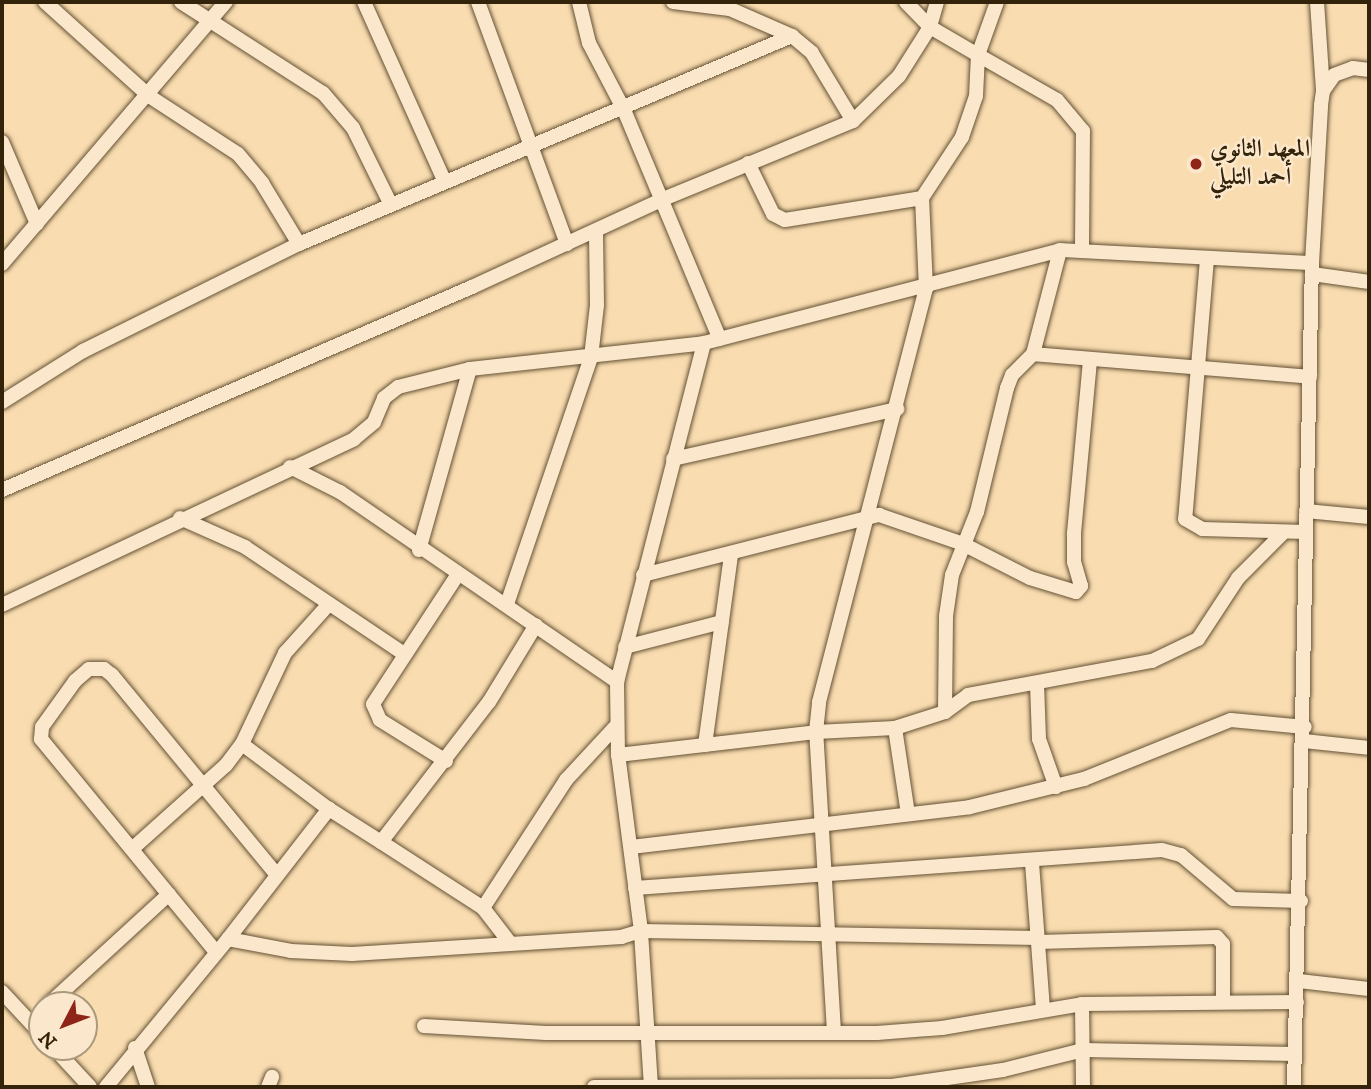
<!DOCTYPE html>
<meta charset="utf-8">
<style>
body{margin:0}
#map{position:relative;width:1371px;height:1089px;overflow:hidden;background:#f9dcb0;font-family:"IM FELL DW Pica",Amiri,serif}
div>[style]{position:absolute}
.roads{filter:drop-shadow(0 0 2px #645134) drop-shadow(0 0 2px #645134)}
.minor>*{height:14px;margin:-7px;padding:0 7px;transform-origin:7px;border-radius:7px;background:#fbe8cc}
.dots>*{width:19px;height:19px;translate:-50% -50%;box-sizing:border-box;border:4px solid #fbe8cc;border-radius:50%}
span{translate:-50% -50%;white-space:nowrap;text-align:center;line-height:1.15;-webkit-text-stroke:5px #fbe8cc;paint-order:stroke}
.poi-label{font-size:24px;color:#33230a;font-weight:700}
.left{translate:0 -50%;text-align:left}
.frame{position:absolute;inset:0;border:4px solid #33230a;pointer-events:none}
.north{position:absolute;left:28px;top:991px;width:70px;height:70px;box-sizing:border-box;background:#fbe8cc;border:2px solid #ab997e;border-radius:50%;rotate:228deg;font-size:19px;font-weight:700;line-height:28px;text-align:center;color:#33230a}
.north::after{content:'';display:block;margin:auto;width:24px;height:32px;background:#8f2418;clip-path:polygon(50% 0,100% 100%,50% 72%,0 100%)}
</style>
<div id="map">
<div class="roads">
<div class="minor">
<i style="left:45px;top:2px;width:140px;rotate:42.1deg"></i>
<i style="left:149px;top:96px;width:106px;rotate:33.1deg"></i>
<i style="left:238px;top:154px;width:38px;rotate:50deg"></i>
<i style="left:262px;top:183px;width:71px;rotate:58.8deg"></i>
<i style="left:181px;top:2px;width:169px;rotate:32.7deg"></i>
<i style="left:323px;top:93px;width:46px;rotate:49.4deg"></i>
<i style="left:353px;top:128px;width:84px;rotate:63.7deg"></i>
<i style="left:364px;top:2px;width:195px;rotate:65.8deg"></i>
<i style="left:478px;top:2px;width:258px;rotate:69.8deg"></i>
<i style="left:579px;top:2px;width:42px;rotate:76.3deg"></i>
<i style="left:589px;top:43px;width:76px;rotate:62.4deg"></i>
<i style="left:624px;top:110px;width:248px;rotate:67.3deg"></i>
<i style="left:673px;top:2px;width:57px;rotate:7deg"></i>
<i style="left:730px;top:9px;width:68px;rotate:23.5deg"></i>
<i style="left:792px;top:36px;width:26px;rotate:40deg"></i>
<i style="left:812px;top:53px;width:79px;rotate:58.9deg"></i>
<i style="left:937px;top:2px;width:26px;rotate:106deg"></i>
<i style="left:930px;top:27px;width:56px;rotate:30.3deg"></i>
<i style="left:978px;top:55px;width:56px;rotate:-70.3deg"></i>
<i style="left:1317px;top:2px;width:89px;rotate:86.1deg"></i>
<i style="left:978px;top:55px;width:91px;rotate:29.7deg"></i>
<i style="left:1057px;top:100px;width:40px;rotate:50deg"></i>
<i style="left:1083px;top:131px;width:120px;rotate:90.5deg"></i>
<i style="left:2px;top:142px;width:89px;rotate:66.9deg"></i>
<i style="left:748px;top:163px;width:57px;rotate:63.9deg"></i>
<i style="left:773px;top:214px;width:13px;rotate:27deg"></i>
<i style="left:785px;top:220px;width:139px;rotate:-9.1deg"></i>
<i style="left:1207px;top:259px;width:261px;rotate:94.8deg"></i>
<i style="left:1185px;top:519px;width:20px;rotate:30deg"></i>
<i style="left:1202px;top:529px;width:104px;rotate:1.7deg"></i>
<i style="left:2px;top:264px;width:345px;rotate:-49.5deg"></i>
<i style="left:1312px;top:274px;width:58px;rotate:8deg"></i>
<i style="left:1033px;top:354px;width:278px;rotate:4.7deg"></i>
<i style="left:2px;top:402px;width:96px;rotate:-32.2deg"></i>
<i style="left:83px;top:351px;width:241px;rotate:-26.4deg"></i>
<i style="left:299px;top:244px;width:535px;rotate:-22.88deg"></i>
<i style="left:673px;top:459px;width:230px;rotate:-12.6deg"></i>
<i style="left:290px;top:467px;width:56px;rotate:26.6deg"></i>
<i style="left:340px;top:492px;width:336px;rotate:34.4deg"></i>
<i style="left:2px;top:490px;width:512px;rotate:-23.36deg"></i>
<i style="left:472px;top:287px;width:210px;rotate:-24.7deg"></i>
<i style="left:663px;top:199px;width:205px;rotate:-22.3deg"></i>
<i style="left:853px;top:121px;width:64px;rotate:-44.4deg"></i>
<i style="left:899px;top:76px;width:58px;rotate:-57.7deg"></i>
<i style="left:930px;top:27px;width:35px;rotate:-134deg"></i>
<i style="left:1306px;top:511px;width:63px;rotate:5.4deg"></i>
<i style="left:180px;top:518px;width:71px;rotate:24deg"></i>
<i style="left:245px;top:547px;width:190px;rotate:33.9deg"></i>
<i style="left:419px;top:550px;width:188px;rotate:-74.3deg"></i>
<i style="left:643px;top:575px;width:244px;rotate:-14.3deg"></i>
<i style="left:879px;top:515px;width:89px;rotate:19deg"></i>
<i style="left:963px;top:544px;width:75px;rotate:26.9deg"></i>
<i style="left:1030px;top:578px;width:48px;rotate:16.9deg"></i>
<i style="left:1076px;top:592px;width:8px;rotate:-50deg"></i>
<i style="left:1081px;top:586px;width:25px;rotate:-106deg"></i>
<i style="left:1074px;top:562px;width:29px;rotate:-90deg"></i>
<i style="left:1074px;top:533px;width:172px;rotate:-84.7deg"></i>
<i style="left:507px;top:604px;width:261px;rotate:-71.2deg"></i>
<i style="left:591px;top:357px;width:52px;rotate:-83.4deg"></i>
<i style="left:597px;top:305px;width:74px;rotate:-90.8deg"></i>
<i style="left:2px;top:605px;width:389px;rotate:-25.2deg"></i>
<i style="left:354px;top:439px;width:26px;rotate:-40deg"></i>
<i style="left:374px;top:422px;width:26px;rotate:-67deg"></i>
<i style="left:384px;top:398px;width:18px;rotate:-38deg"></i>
<i style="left:398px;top:387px;width:74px;rotate:-14deg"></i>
<i style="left:470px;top:369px;width:235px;rotate:-6.3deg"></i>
<i style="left:704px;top:343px;width:368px;rotate:-14.6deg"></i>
<i style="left:1060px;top:250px;width:252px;rotate:3deg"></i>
<i style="left:625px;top:647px;width:100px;rotate:-14.5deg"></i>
<i style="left:1037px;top:684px;width:55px;rotate:87.9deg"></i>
<i style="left:1039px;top:739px;width:51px;rotate:70.5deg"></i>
<i style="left:945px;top:712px;width:96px;rotate:-89.4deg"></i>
<i style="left:946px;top:616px;width:41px;rotate:-81.7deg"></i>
<i style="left:952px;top:575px;width:68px;rotate:-68.4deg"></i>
<i style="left:977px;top:512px;width:128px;rotate:-76.4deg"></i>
<i style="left:1007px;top:388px;width:14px;rotate:-69deg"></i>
<i style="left:1012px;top:375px;width:30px;rotate:-45deg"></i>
<i style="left:1033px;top:354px;width:107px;rotate:-75.4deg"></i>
<i style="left:895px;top:728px;width:87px;rotate:81.4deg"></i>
<i style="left:1304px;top:741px;width:65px;rotate:6.1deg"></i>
<i style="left:242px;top:744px;width:109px;rotate:36.8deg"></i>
<i style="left:705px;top:745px;width:193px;rotate:-82.2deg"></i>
<i style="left:618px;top:755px;width:199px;rotate:-6.6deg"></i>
<i style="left:816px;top:732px;width:79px;rotate:-2.9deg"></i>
<i style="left:895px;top:728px;width:52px;rotate:-17.7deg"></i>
<i style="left:945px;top:712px;width:29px;rotate:-36deg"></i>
<i style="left:968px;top:695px;width:187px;rotate:-10.5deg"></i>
<i style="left:1152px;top:661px;width:51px;rotate:-25.6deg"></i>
<i style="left:1198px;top:639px;width:73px;rotate:-56.7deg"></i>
<i style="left:1238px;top:578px;width:62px;rotate:-45deg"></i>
<i style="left:446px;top:761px;width:78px;rotate:-148.2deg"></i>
<i style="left:380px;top:720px;width:17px;rotate:-114deg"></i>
<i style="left:373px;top:704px;width:155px;rotate:-56.8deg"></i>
<i style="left:381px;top:842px;width:121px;rotate:32.9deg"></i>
<i style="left:631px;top:847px;width:341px;rotate:-6.7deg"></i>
<i style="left:970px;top:807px;width:117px;rotate:-13.8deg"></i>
<i style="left:1084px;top:779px;width:158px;rotate:-21.9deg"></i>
<i style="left:1231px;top:720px;width:74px;rotate:5.4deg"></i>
<i style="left:132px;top:849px;width:126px;rotate:-41.8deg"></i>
<i style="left:226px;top:765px;width:26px;rotate:-53deg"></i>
<i style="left:242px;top:744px;width:101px;rotate:-64.7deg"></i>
<i style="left:285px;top:653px;width:66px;rotate:-48.1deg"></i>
<i style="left:1032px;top:863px;width:146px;rotate:85.7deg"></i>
<i style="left:635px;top:888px;width:528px;rotate:-4.12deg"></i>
<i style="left:1162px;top:850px;width:20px;rotate:15deg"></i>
<i style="left:1181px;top:855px;width:68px;rotate:40.2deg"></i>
<i style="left:1233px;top:899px;width:68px;rotate:1.7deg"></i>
<i style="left:228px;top:939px;width:165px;rotate:-52.2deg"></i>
<i style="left:329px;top:809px;width:62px;rotate:32.4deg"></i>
<i style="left:381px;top:842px;width:177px;rotate:-52.4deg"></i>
<i style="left:489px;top:702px;width:90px;rotate:-58.6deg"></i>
<i style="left:1038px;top:942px;width:179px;rotate:-1.6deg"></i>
<i style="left:1217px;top:937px;width:9px;rotate:49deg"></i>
<i style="left:1223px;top:944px;width:56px;rotate:90deg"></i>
<i style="left:510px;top:943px;width:44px;rotate:-127.6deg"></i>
<i style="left:483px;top:908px;width:153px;rotate:-57deg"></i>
<i style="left:566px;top:780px;width:74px;rotate:-47.2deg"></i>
<i style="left:216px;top:952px;width:276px;rotate:-129.4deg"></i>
<i style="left:41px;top:739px;width:12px;rotate:-85deg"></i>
<i style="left:42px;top:727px;width:57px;rotate:-54.3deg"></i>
<i style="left:75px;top:681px;width:18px;rotate:-41deg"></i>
<i style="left:89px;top:669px;width:15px"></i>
<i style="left:104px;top:669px;width:10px;rotate:37deg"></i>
<i style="left:112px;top:675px;width:256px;rotate:50.5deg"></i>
<i style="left:1299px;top:981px;width:70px;rotate:6.5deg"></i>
<i style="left:2px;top:992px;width:59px;rotate:47.1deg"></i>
<i style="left:1082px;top:1004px;width:83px;rotate:89.3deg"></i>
<i style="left:48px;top:1005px;width:164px;rotate:-42.5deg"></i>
<i style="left:424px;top:1026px;width:122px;rotate:3.3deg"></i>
<i style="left:546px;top:1033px;width:331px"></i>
<i style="left:877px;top:1033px;width:65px;rotate:-4.4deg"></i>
<i style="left:942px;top:1028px;width:142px;rotate:-9.7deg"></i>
<i style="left:1082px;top:1004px;width:215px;rotate:-0.5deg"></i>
<i style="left:834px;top:1032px;width:301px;rotate:-93.4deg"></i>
<i style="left:816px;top:732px;width:30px;rotate:-84deg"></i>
<i style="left:819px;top:702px;width:427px;rotate:-75.5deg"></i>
<i style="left:926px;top:289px;width:91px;rotate:-92.5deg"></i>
<i style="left:922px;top:198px;width:73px;rotate:-56.7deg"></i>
<i style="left:962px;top:137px;width:43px;rotate:-71.1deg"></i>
<i style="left:976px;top:96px;width:41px;rotate:-87.2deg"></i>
<i style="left:53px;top:1047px;width:54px;rotate:47.2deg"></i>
<i style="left:135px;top:1048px;width:41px;rotate:71.6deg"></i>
<i style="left:106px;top:1087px;width:192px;rotate:-50.5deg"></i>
<i style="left:228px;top:939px;width:64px;rotate:10.8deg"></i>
<i style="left:291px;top:951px;width:61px;rotate:2.8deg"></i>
<i style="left:352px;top:954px;width:270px;rotate:-3.6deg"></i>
<i style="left:621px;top:937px;width:21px;rotate:-17deg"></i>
<i style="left:641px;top:931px;width:397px;rotate:1deg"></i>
<i style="left:268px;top:1087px;width:11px;rotate:-68deg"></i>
<i style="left:594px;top:1087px;width:298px;rotate:-0.2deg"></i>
<i style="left:892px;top:1086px;width:112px;rotate:-8.2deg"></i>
<i style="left:1003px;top:1070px;width:82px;rotate:-14deg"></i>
<i style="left:1083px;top:1050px;width:212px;rotate:1.1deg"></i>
<i style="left:651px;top:1087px;width:156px;rotate:-93.7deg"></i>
<i style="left:641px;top:931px;width:177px;rotate:-97.4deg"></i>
<i style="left:618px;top:755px;width:73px;rotate:-90.8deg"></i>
<i style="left:617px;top:682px;width:350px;rotate:-75.6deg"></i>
<i style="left:1294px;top:1087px;width:824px;rotate:-88.75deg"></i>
<i style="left:1312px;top:263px;width:158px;rotate:-86.7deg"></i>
<i style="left:1321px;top:105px;width:14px;rotate:-82deg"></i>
<i style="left:1323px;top:91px;width:19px;rotate:-55deg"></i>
<i style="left:1334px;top:75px;width:20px;rotate:-20deg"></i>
<i style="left:1353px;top:68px;width:16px;rotate:7deg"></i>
</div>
</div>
<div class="dots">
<i style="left:1196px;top:164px;background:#8f2418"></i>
</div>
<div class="poi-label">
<span class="left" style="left:1210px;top:164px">المعهد الثانوي<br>أحمد التليلي</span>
</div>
<div class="frame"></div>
<div class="north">N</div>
</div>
